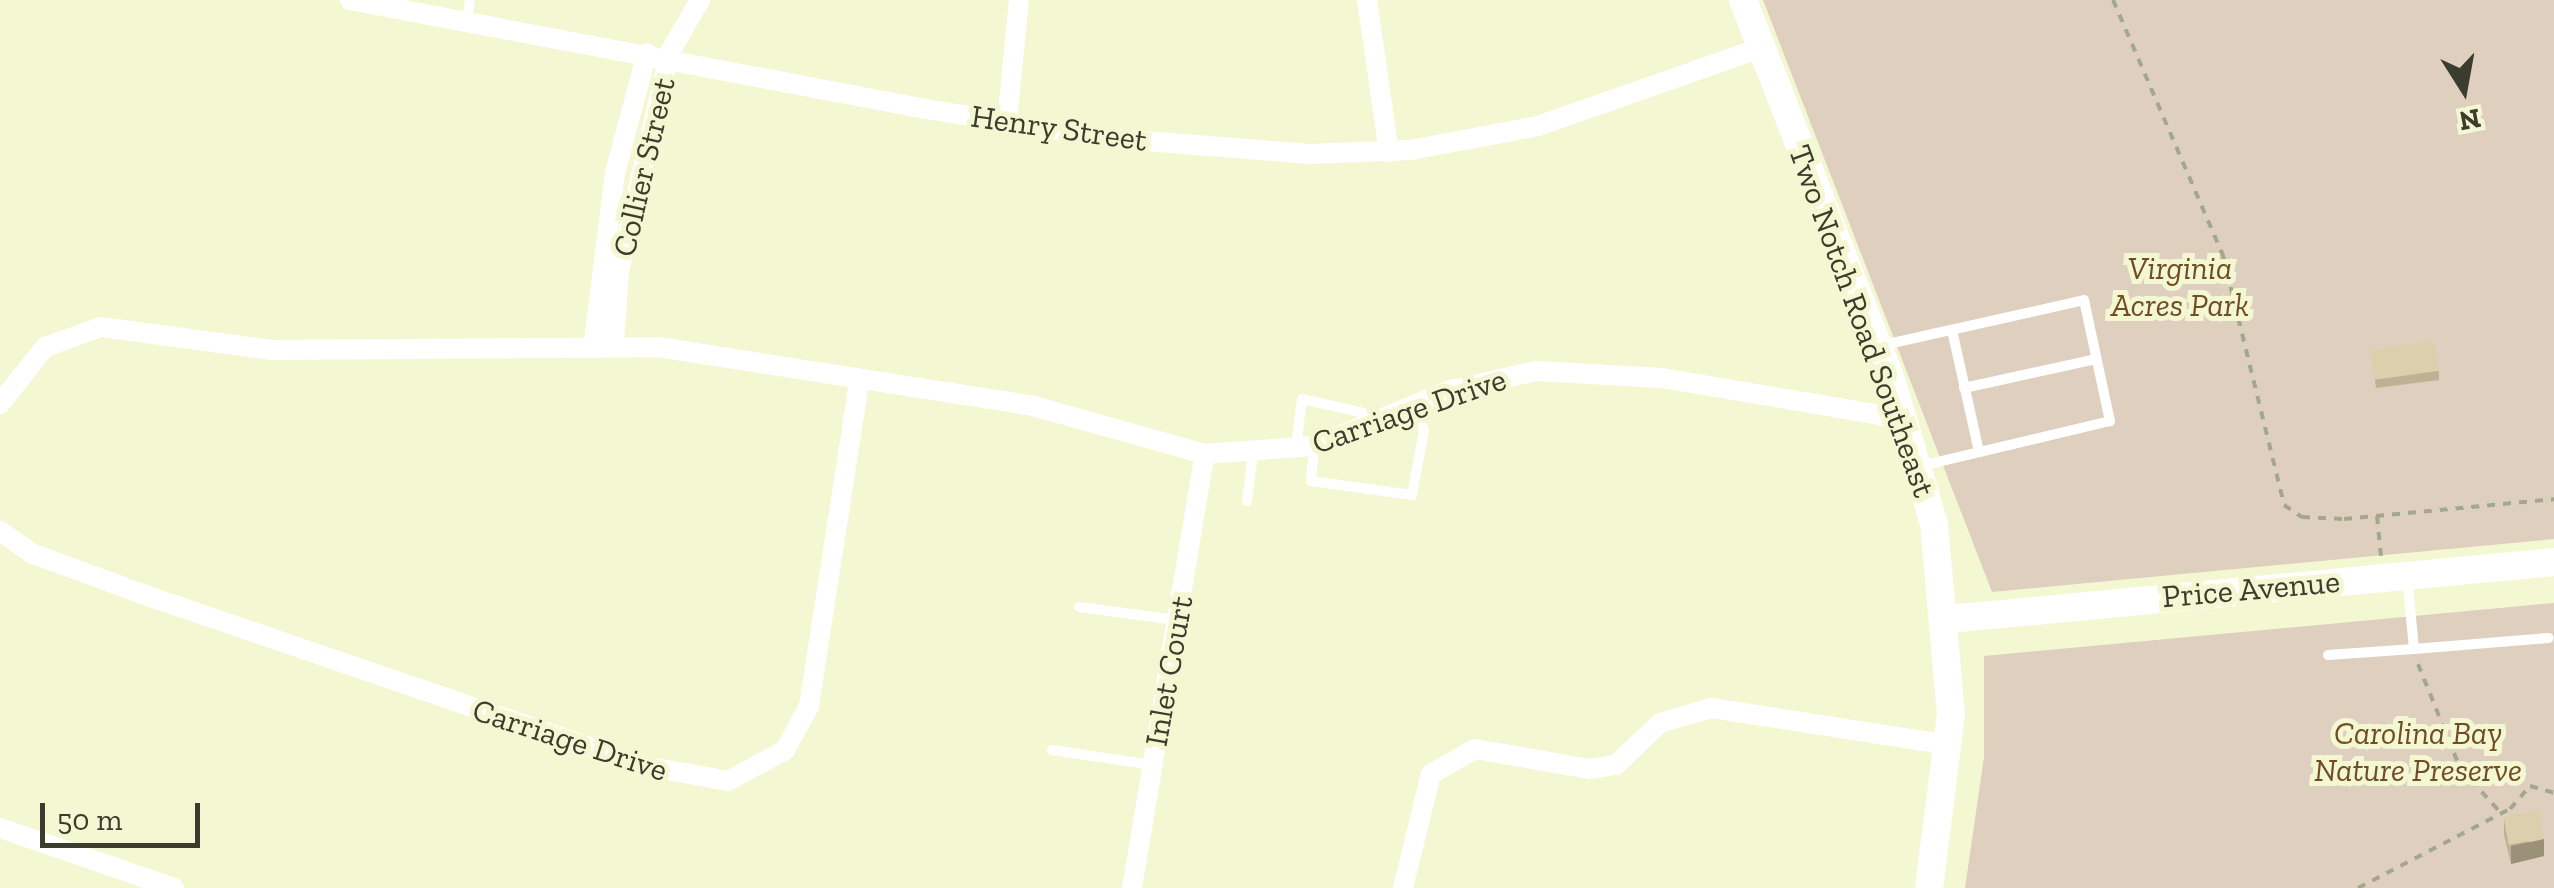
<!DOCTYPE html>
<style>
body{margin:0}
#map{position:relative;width:2554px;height:888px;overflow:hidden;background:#f3f8d2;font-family:"Zilla Slab",serif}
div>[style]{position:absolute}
.green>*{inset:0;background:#dfcfbf}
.path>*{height:4px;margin-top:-2px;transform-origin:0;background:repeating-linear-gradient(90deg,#a3a78b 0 8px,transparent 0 16px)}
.lane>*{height:10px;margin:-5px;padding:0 5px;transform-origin:5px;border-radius:5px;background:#fff}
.street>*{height:20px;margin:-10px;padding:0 10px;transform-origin:10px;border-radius:10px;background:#fff}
.secondary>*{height:28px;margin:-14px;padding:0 14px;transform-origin:14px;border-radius:14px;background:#fff}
.wall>*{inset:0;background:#bdb293}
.shaded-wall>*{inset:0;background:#9a9178}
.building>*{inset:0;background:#dccfab;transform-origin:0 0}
span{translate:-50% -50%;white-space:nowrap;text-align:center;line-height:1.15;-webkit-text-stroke:10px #f3f8d2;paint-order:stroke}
.street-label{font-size:32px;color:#3a3c2d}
.park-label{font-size:32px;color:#714d25;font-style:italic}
.north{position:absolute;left:2414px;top:40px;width:100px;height:100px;-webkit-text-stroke:8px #f3f8d2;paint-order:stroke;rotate:169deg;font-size:28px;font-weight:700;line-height:40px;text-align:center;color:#3a3c2d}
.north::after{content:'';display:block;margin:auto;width:35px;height:45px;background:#3a3c2d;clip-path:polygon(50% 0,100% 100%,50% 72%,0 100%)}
.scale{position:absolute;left:40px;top:803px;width:160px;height:45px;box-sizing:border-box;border:5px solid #3a3c2d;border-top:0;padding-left:12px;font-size:30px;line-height:35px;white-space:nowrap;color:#3a3c2d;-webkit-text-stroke:8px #f3f8d2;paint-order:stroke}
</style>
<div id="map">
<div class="green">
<i style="clip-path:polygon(1763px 0,2554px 0,2554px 539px,1992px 592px)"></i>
<i style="clip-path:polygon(2554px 603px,2554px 888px,1965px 888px,1984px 757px,1984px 656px)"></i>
</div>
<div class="path">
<i style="left:2113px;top:0;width:279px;rotate:66.7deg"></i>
<i style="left:2223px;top:256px;width:256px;rotate:76.2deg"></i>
<i style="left:2284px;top:505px;width:22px;rotate:34deg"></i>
<i style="left:2302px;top:517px;width:42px;rotate:2.7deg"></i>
<i style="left:2344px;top:519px;width:211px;rotate:-5.4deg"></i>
<i style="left:2377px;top:516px;width:40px;rotate:84.3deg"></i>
<i style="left:2418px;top:664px;width:112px;rotate:68deg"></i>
<i style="left:2460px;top:768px;width:62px;rotate:47.6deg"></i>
<i style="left:2358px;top:888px;width:171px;rotate:-27.5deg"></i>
<i style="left:2510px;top:809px;width:30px;rotate:-49deg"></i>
<i style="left:2530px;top:786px;width:25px;rotate:16deg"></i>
</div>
<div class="lane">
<i style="left:467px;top:19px;width:19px;rotate:-81deg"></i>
<i style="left:1952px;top:330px;width:125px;rotate:77.5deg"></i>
<i style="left:1879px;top:346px;width:210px;rotate:-12.6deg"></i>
<i style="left:2084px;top:300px;width:124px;rotate:77.9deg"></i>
<i style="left:2110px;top:421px;width:194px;rotate:166.6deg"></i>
<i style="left:1964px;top:388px;width:135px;rotate:-12.4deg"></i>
<i style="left:1314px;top:446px;width:35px;rotate:95deg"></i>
<i style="left:1311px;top:481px;width:102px;rotate:7.9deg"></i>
<i style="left:1412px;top:495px;width:66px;rotate:-79.5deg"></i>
<i style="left:1424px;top:430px;width:26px;rotate:-118deg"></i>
<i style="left:1296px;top:448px;width:49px;rotate:-83deg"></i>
<i style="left:1302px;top:399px;width:78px;rotate:12.6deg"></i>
<i style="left:1247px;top:501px;width:47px;rotate:-82.7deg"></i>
<i style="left:2407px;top:576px;width:73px;rotate:84.5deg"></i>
<i style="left:2414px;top:649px;width:135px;rotate:-4.7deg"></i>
<i style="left:1079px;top:607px;width:98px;rotate:7.6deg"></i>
<i style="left:2328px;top:655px;width:86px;rotate:-4deg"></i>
<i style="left:1052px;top:750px;width:101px;rotate:8.5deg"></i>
</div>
<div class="street">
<i style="left:350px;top:0;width:586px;rotate:10.72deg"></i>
<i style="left:926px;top:109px;width:183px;rotate:9.1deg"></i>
<i style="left:1107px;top:138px;width:203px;rotate:4.5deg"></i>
<i style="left:1309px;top:154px;width:102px;rotate:-2.2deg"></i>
<i style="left:1411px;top:150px;width:129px;rotate:-10.7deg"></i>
<i style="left:1538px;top:126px;width:236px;rotate:-19.3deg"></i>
<i style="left:1367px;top:0;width:154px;rotate:81.8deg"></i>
<i style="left:1007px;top:122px;width:123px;rotate:-84.4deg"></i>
<i style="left:594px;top:341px;width:169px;rotate:-82.9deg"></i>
<i style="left:615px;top:173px;width:124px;rotate:-75.1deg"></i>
<i style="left:614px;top:342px;width:71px;rotate:-86deg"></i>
<i style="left:619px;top:271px;width:225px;rotate:-76.9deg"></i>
<i style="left:670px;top:52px;width:60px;rotate:-60deg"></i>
<i style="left:0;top:404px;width:73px;rotate:-51.7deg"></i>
<i style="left:45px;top:347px;width:59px;rotate:-19.7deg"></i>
<i style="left:101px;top:327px;width:173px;rotate:7.7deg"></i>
<i style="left:272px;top:350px;width:386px;rotate:-0.4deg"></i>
<i style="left:658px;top:347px;width:380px;rotate:8.9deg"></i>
<i style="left:1033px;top:406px;width:179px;rotate:15.6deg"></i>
<i style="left:1205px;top:454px;width:109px;rotate:-4.2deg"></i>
<i style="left:1314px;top:446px;width:148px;rotate:-22.2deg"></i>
<i style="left:1451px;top:390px;width:87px;rotate:-12.6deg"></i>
<i style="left:1536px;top:371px;width:126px;rotate:3.2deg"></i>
<i style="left:1662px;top:378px;width:246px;rotate:9.6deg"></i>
<i style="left:0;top:531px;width:38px;rotate:35deg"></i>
<i style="left:31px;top:553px;width:121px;rotate:20.2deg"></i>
<i style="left:145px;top:595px;width:528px;rotate:18.88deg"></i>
<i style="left:645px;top:766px;width:84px;rotate:10.2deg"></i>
<i style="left:728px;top:781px;width:65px;rotate:-28.5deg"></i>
<i style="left:785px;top:750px;width:50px;rotate:-61.4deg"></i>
<i style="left:809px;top:706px;width:328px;rotate:-81.2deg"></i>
<i style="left:0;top:828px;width:184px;rotate:19deg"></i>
<i style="left:1132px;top:888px;width:440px;rotate:-80.5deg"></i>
<i style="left:1403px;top:888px;width:117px;rotate:-76.2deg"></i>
<i style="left:1431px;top:774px;width:51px;rotate:-29.6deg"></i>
<i style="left:1475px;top:749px;width:117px;rotate:9.9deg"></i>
<i style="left:1590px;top:769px;width:26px;rotate:-9deg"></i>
<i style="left:1616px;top:765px;width:61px;rotate:-43.7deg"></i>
<i style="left:1660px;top:723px;width:53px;rotate:-16.4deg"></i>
<i style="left:1711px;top:708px;width:242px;rotate:8.8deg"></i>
</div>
<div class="secondary">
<i style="left:1743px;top:0;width:411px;rotate:68.7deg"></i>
<i style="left:1892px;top:383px;width:147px;rotate:73.4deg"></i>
<i style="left:1934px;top:524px;width:191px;rotate:84.9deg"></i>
<i style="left:1951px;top:714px;width:175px;rotate:97.2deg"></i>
<i style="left:1949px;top:619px;width:608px;rotate:-5.38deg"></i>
</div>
<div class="wall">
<i style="clip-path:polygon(2371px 350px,2439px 371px,2439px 380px,2376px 388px)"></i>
<i style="clip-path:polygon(2504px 818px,2544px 856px,2511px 864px,2504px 835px)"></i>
</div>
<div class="shaded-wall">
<i style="clip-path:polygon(2544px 839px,2544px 856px,2511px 864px,2511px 846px)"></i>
</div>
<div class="building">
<i style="left:2435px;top:341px;width:30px;height:65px;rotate:82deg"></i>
<i style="left:2539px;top:810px;width:29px;height:36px;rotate:80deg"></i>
</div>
<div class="street-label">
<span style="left:1059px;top:128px;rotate:8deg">Henry Street</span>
<span style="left:644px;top:167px;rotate:-77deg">Collier Street</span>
<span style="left:1862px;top:321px;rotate:70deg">Two Notch Road Southeast</span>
<span style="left:1409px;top:411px;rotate:-19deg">Carriage Drive</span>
<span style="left:2251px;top:589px;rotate:-5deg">Price Avenue</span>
<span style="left:1169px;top:671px;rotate:-80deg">Inlet Court</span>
<span style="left:570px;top:740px;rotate:18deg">Carriage Drive</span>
</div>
<div class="park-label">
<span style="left:2180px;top:287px">Virginia<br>Acres Park</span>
<span style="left:2418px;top:752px">Carolina Bay<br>Nature Preserve</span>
</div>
<div class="north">N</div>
<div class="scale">50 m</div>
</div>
